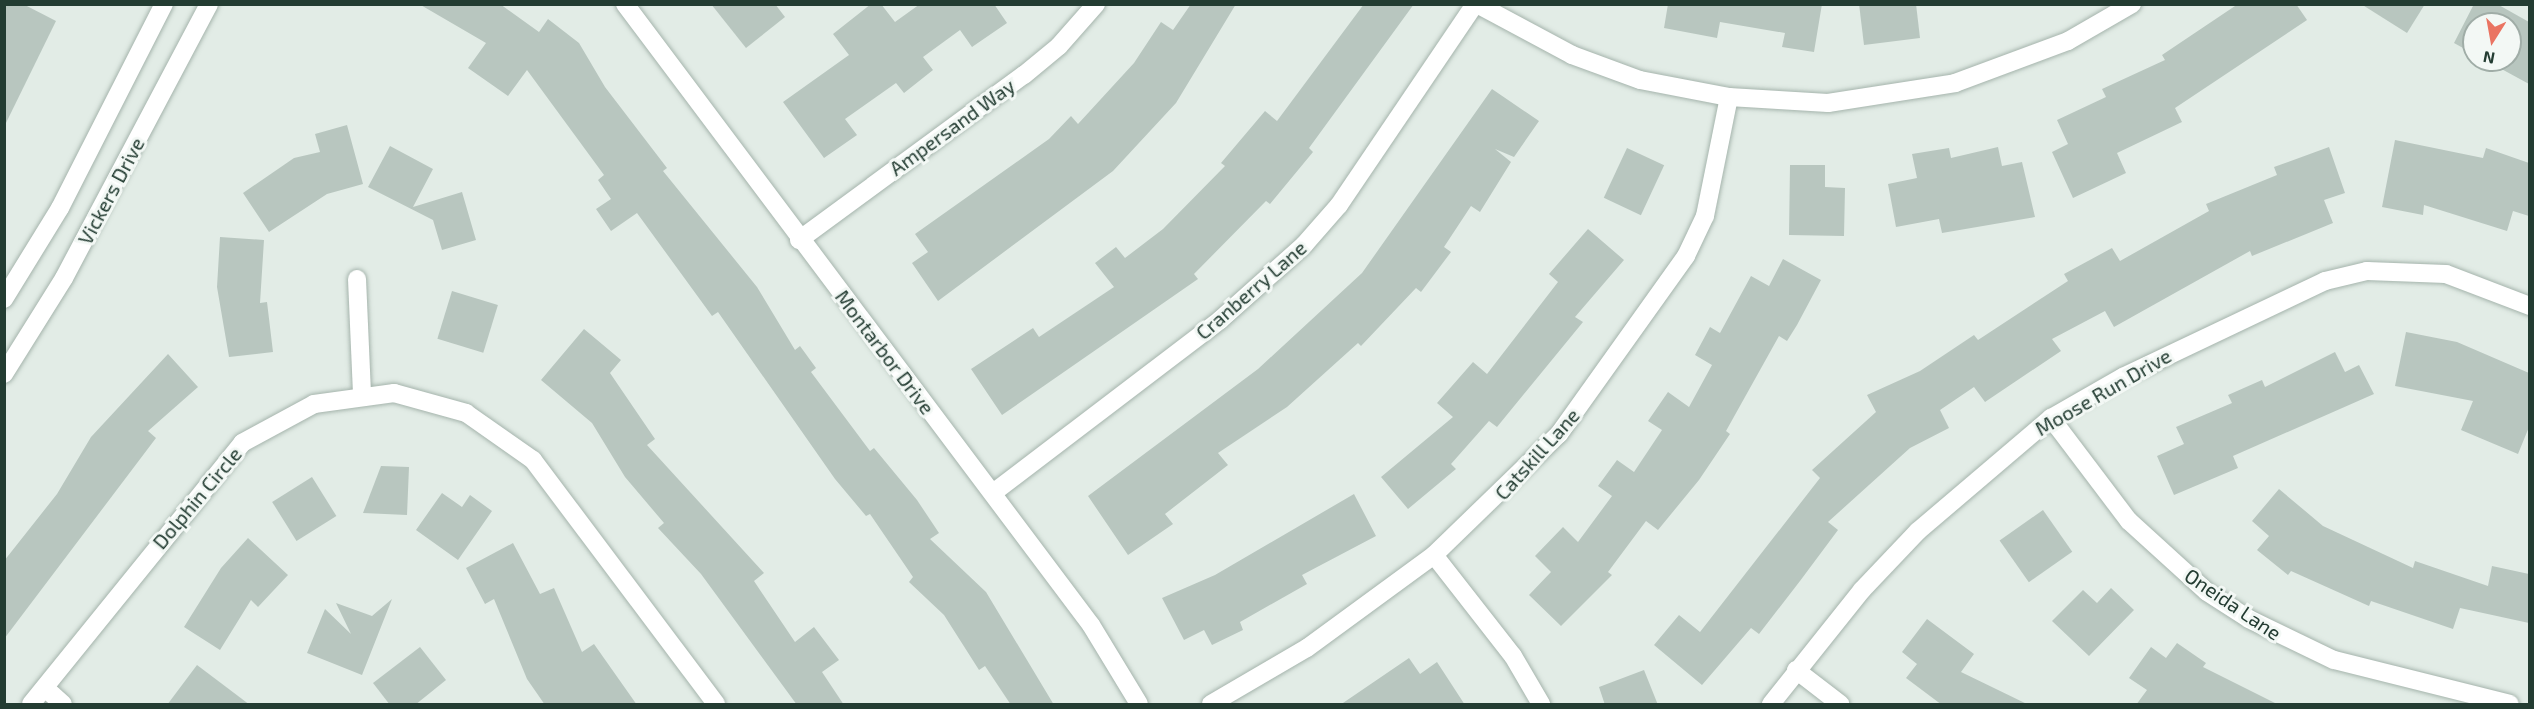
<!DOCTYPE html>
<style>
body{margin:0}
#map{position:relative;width:2534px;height:709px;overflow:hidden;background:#e2ece6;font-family:"Exo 2",sans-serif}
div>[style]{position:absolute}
.building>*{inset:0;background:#b8c6bf;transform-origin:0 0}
.roads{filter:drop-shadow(0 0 2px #a5b4ac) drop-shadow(0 0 2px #a5b4ac)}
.minor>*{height:18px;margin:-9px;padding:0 9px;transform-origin:9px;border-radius:9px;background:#fff}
.secondary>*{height:18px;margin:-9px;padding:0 9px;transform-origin:9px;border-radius:9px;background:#fff}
span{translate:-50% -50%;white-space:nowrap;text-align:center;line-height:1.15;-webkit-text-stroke:6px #f3f8f5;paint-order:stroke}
.street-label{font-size:20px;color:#233c32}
.frame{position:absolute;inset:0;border:6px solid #233c32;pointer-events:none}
.north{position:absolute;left:2462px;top:12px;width:60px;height:60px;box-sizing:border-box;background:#f3f8f5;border:2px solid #a0ada7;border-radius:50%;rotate:191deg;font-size:16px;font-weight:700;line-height:24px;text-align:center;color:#233c32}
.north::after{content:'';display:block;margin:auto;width:21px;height:27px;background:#ea7462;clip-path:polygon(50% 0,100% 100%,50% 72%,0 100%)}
</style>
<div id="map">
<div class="building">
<i style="clip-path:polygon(4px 4px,23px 4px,56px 21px,4px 127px)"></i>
<i style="clip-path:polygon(419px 4px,500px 4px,539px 32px,548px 19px,579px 43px,605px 87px,667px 168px,663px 171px,757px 287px,795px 350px,800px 346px,816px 368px,811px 372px,870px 451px,874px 448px,917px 500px,939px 533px,930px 539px,986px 592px,1054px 705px,1011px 705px,985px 666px,979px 670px,944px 615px,909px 582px,913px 577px,870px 514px,866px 516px,835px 479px,718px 312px,712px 316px,637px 213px,611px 231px,596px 209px,611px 199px,598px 180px,604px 175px,527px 70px,508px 96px,468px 68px,486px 43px)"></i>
<i style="clip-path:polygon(711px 4px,775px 4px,785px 17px,746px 48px)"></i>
<i style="clip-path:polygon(871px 4px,881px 4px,895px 22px,920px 4px,994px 4px,1007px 23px,972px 47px,960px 30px,923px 57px,933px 70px,904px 93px,896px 83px,845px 119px,857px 135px,824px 158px,783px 102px,849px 55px,833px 34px)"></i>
<i style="clip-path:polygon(1191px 4px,1236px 4px,1176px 103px,1113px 171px,938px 301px,912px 263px,928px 252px,915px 234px,1049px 139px,1071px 116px,1078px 124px,1134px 63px,1161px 22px,1173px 30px)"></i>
<i style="clip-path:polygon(1364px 4px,1414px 4px,1309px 148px,1313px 152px,1270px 204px,1266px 201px,1194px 274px,1198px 279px,1002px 415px,971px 369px,1033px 328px,1039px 337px,1114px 287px,1095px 263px,1116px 247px,1125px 258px,1163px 229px,1225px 166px,1221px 163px,1265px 111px,1277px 121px)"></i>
<i style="clip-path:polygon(1668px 4px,1822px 4px,1814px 52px,1782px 47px,1785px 33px,1720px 22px,1717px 38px,1664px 28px)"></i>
<i style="clip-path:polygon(1859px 4px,1916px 4px,1920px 38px,1864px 45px)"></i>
<i style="clip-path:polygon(2238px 4px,2296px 4px,2307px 20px,2175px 108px,2182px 122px,2117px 153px,2126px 173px,2073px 198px,2052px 152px,2068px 144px,2057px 120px,2106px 97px,2102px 89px,2165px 60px,2162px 55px)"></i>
<i style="clip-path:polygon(2361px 4px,2425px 4px,2407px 33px)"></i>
<i style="clip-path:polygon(2474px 4px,2497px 4px,2529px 22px,2529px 84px,2485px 60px,2510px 60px,2510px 24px,2474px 24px,2474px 54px,2454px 43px)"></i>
<i style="clip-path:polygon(1492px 89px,1539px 121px,1514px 157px,1495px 149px,1511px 162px,1480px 212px,1471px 206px,1444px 247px,1451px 252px,1421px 292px,1416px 288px,1361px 346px,1358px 343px,1287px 407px,1218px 453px,1228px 465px,1165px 514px,1173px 524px,1128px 555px,1088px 496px,1258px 369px,1362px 273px)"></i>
<i style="clip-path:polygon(347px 125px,363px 184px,327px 194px,269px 232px,243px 193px,294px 158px,320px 152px,315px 134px)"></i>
<i style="clip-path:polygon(2395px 140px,2483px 158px,2486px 148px,2529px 163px,2529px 216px,2513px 211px,2507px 231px,2424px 205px,2423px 215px,2382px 207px)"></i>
<i style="clip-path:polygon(390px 146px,433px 169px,413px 207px,462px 192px,476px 240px,442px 250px,433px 220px,368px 187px)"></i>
<i style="clip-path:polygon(1998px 147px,2002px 166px,2022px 162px,2035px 217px,1942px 233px,1939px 219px,1896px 227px,1888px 184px,1917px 178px,1912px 154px,1949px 148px,1951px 158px)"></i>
<i style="clip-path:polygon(2329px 147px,2345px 193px,2324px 200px,2333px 223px,2252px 256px,2250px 251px,2114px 327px,2105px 311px,2052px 339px,2061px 351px,1985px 402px,1974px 387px,1940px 410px,1949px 428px,1910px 448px,1828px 522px,1838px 530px,1800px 581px,1759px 634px,1751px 628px,1702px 685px,1654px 645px,1679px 615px,1700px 632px,1820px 478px,1812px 470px,1876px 412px,1867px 395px,1920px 371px,1974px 335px,1978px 340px,2068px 281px,2064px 274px,2112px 248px,2120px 261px,2209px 211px,2206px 204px,2277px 175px,2274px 167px)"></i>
<i style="left:1627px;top:148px;width:41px;height:55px;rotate:25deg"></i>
<i style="clip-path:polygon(1790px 165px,1825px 165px,1825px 187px,1845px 188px,1844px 236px,1789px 235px)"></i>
<i style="clip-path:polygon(1588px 229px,1624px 260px,1575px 317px,1583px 322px,1497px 427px,1489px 421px,1451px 464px,1456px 469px,1408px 509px,1381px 477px,1453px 417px,1437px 403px,1473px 362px,1487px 374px,1558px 282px,1549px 274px)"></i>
<i style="clip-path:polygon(220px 237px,264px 240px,260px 303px,267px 302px,273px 352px,229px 357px,217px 287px)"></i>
<i style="clip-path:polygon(1783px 259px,1821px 280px,1797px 325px,1787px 341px,1779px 336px,1726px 431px,1730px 434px,1699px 480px,1658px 530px,1646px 521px,1608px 572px,1612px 575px,1561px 626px,1529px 595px,1551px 572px,1535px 556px,1563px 527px,1578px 542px,1612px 496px,1598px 486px,1617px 460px,1634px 472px,1662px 430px,1648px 421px,1668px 392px,1689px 407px,1712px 365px,1695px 355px,1710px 327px,1720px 333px,1751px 276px,1769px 286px)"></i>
<i style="left:452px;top:291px;width:48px;height:50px;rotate:17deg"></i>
<i style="clip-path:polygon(584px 329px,621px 360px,610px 373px,655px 439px,647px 445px,764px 573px,754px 581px,795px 642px,814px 627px,839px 660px,822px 672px,844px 705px,797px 705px,701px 574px,658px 528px,664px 523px,625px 477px,592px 423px,541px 380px)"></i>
<i style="clip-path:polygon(2406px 332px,2457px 342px,2529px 373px,2529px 427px,2518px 454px,2461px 430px,2473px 401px,2395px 386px)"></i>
<i style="clip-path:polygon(2335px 352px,2345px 372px,2359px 365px,2374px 394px,2233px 456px,2238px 468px,2174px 495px,2157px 456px,2184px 444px,2176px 427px,2232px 403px,2228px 395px,2262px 380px,2265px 387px)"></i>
<i style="clip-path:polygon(168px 354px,198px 387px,148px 431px,156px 438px,4px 639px,4px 561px,57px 494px,91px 437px)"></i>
<i style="clip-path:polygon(381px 466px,409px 467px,407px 515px,363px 513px)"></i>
<i style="left:312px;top:477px;width:46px;height:47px;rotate:58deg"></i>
<i style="clip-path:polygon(2279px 489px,2323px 526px,2413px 568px,2415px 561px,2488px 586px,2492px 566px,2529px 574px,2529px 623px,2460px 608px,2453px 629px,2371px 601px,2369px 606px,2291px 571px,2288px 575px,2257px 550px,2269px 536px,2252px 521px)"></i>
<i style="clip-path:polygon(442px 493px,462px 507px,470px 495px,492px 511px,458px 560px,416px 530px)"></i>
<i style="clip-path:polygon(1354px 494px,1376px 536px,1302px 575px,1307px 584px,1240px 622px,1243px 630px,1212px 645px,1204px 630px,1184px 640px,1162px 598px,1215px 575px)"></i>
<i style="left:2043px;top:510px;width:51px;height:53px;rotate:55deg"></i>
<i style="clip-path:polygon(248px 538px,288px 575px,258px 607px,251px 600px,220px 650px,184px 627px,221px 568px)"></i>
<i style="clip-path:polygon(513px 543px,540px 594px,554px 588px,582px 652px,594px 644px,637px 705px,545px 705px,527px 679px,494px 599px,485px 604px,466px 568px)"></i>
<i style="clip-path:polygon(2111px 588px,2134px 610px,2089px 656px,2052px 621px,2083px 590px,2097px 603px)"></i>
<i style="clip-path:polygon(392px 599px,362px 675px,307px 653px,325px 609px,351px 634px,336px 603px,372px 616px)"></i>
<i style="clip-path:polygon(1927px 619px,1974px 654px,1961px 672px,2029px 705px,1942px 705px,1906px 678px,1917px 664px,1902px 652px)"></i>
<i style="clip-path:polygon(2177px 643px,2206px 663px,2203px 667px,2279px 705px,2136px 705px,2147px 690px,2129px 678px,2151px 647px,2166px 658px)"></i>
<i style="clip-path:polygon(420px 647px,446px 680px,415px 705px,390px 705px,373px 683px)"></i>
<i style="clip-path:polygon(1409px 658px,1420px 674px,1437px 662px,1465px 705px,1340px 705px)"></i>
<i style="clip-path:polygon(197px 665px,250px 705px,167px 705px)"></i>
<i style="clip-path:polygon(1644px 670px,1658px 705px,1605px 705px,1599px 687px)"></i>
</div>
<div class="roads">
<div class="minor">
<i style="left:625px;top:4px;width:776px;rotate:53.12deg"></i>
<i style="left:1091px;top:625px;width:92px;rotate:58.7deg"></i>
<i style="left:1477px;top:4px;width:108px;rotate:28.2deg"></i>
<i style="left:1572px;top:55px;width:72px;rotate:20.2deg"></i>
<i style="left:1640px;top:80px;width:91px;rotate:10.8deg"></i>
<i style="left:1729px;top:97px;width:99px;rotate:3.5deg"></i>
<i style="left:1828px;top:103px;width:129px;rotate:-8.9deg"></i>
<i style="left:1955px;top:83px;width:121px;rotate:-20.4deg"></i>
<i style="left:2068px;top:41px;width:74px;rotate:-30deg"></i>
<i style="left:799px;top:240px;width:279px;rotate:-36.3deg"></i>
<i style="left:1024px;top:75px;width:45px;rotate:-39.6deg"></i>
<i style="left:1059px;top:46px;width:56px;rotate:-48.6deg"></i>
<i style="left:357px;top:279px;width:114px;rotate:87.5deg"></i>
<i style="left:2051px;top:418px;width:129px;rotate:52.9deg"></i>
<i style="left:2129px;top:521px;width:105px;rotate:42.3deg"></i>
<i style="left:2207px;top:592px;width:50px;rotate:32.7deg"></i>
<i style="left:2249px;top:619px;width:94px;rotate:25.8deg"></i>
<i style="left:2334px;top:660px;width:181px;rotate:14deg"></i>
<i style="left:993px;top:493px;width:285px;rotate:-37.3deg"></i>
<i style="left:1220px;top:320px;width:113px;rotate:-41.8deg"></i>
<i style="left:1304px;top:245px;width:53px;rotate:-48.8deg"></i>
<i style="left:1339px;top:205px;width:243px;rotate:-55.9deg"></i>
<i style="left:1434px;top:555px;width:128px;rotate:52deg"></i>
<i style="left:1513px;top:656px;width:56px;rotate:59.7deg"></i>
<i style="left:1796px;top:670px;width:56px;rotate:37.7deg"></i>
<i style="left:45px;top:688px;width:24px;rotate:42deg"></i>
<i style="left:31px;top:704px;width:336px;rotate:-51deg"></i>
<i style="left:242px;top:443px;width:82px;rotate:-28.4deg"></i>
<i style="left:314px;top:404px;width:81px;rotate:-7.8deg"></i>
<i style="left:394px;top:393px;width:75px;rotate:15.5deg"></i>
<i style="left:466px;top:413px;width:82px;rotate:35deg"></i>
<i style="left:533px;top:460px;width:305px;rotate:53.1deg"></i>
<i style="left:1211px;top:704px;width:111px;rotate:-30.3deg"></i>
<i style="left:1307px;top:648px;width:157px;rotate:-36.2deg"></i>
<i style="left:1434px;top:555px;width:174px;rotate:-44.1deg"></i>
<i style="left:1559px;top:434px;width:219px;rotate:-54.5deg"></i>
<i style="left:1686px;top:256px;width:44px;rotate:-64.6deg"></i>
<i style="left:1705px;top:216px;width:121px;rotate:-78.6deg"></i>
<i style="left:1771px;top:704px;width:146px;rotate:-51.4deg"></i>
<i style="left:1862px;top:590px;width:81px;rotate:-46.5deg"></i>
<i style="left:1918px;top:531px;width:175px;rotate:-40.4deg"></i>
<i style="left:2051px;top:418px;width:83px;rotate:-29.7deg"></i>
<i style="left:2123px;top:377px;width:224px;rotate:-25.4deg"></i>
<i style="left:2325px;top:281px;width:43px;rotate:-13.4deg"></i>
<i style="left:2367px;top:271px;width:79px;rotate:2.2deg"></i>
<i style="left:2446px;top:274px;width:90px;rotate:20.9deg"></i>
</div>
<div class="secondary">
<i style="left:4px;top:299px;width:107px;rotate:-58.4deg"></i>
<i style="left:60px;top:208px;width:229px;rotate:-63deg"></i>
<i style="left:4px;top:374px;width:113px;rotate:-58deg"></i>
<i style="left:64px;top:278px;width:310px;rotate:-62.1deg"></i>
</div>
</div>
<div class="street-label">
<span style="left:952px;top:127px;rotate:-36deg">Ampersand Way</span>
<span style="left:111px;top:191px;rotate:-62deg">Vickers Drive</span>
<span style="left:1251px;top:290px;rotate:-41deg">Cranberry Lane</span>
<span style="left:885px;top:352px;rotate:53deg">Montarbor Drive</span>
<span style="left:2103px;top:392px;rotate:-30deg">Moose Run Drive</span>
<span style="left:1537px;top:454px;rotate:-48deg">Catskill Lane</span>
<span style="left:197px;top:498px;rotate:-50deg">Dolphin Circle</span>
<span style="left:2233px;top:604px;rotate:34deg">Oneida Lane</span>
</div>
<div class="frame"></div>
<div class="north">N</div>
</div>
